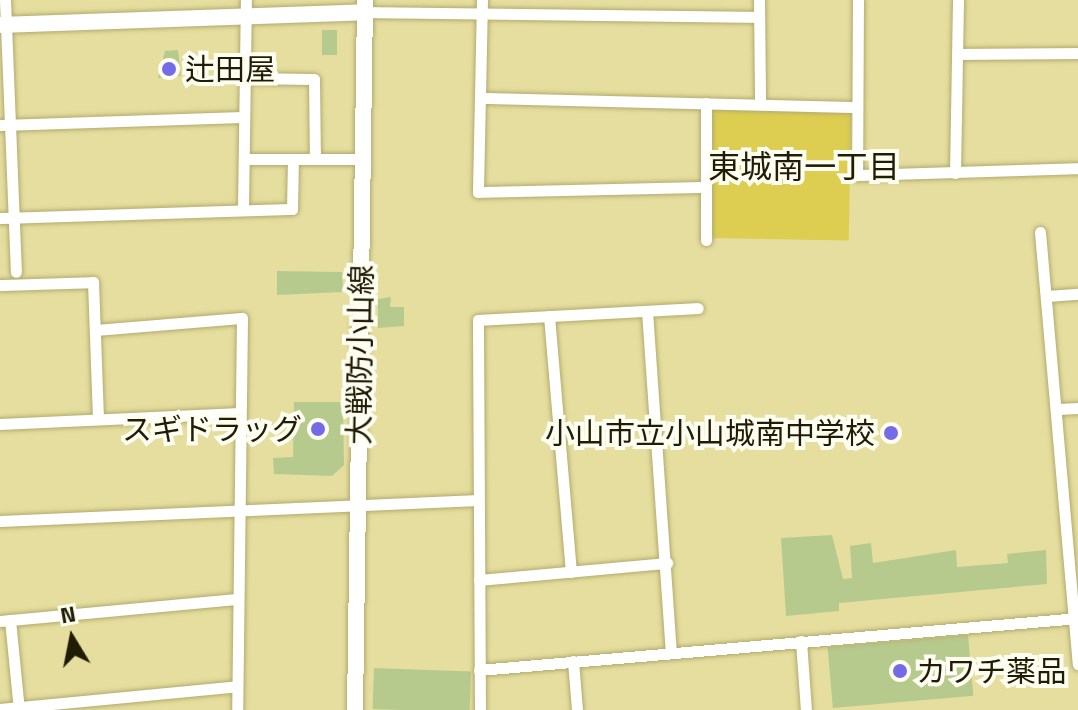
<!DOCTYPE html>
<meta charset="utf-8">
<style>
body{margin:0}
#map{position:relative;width:1078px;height:710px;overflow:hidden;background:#e5de9f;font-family:"Titillium Web","Noto Sans JP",sans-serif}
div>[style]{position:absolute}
.green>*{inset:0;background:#ddce51;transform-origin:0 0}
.building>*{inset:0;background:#b7ca8e;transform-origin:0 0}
.roads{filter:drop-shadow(0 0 2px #b2ab6e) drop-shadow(0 0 2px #b2ab6e)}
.street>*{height:11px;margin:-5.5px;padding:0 5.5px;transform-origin:5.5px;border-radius:5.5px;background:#fff}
.secondary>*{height:16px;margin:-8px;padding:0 8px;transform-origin:8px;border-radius:8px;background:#fff}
.dots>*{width:22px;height:22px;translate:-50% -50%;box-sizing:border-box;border:4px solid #fefdf1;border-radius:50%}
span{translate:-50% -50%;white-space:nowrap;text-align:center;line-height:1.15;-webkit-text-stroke:8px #fefdf1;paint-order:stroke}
.poi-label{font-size:30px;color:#201d04}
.left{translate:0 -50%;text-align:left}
.right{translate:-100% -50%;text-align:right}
.street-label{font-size:30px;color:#201d04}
.neighbourhood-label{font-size:32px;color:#201d04}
.north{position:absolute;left:32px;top:598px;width:80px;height:80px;-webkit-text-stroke:6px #fefdf1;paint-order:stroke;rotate:350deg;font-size:22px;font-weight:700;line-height:32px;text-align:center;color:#201d04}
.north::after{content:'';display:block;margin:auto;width:28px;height:36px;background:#201d04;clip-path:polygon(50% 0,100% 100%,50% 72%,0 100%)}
</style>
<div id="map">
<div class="green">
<i style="left:711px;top:110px;width:140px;height:128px;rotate:1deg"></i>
</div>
<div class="building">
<i style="left:322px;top:30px;width:15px;height:25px"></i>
<i style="clip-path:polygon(178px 50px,181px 76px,158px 78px,165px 51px)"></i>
<i style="clip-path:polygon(277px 271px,342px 272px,343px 292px,277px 295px)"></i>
<i style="clip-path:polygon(391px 297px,390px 307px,404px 307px,404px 326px,378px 328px,378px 299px)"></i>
<i style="clip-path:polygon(294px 402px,343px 402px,344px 465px,332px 476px,274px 474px,273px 458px,293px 457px)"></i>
<i style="clip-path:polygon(832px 535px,843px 579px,852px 578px,850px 546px,871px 543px,873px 563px,956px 550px,957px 567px,1008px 563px,1007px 554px,1046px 550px,1047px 584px,839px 603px,839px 611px,786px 616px,781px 538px)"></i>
<i style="left:968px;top:635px;width:61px;height:141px;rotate:85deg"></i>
<i style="left:374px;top:668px;width:97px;height:41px;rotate:2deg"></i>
</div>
<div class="roads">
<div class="street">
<i style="left:5px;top:0;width:272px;rotate:87.7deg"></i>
<i style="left:482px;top:0;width:192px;rotate:91.2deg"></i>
<i style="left:478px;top:192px;width:228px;rotate:-1.3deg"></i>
<i style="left:706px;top:187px;width:84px;rotate:-90deg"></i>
<i style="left:759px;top:0;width:104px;rotate:89.4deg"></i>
<i style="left:858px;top:0;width:175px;rotate:90.3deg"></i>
<i style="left:857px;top:175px;width:221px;rotate:-1.8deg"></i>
<i style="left:365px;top:12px;width:394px;rotate:0.7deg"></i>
<i style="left:958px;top:54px;width:120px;rotate:-0.5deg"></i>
<i style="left:245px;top:78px;width:69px;rotate:0.8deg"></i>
<i style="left:314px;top:79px;width:80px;rotate:89.3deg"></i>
<i style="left:482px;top:98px;width:374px;rotate:1.4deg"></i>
<i style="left:0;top:125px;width:244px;rotate:-1.9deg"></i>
<i style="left:244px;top:159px;width:118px"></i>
<i style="left:955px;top:173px;width:173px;rotate:-89deg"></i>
<i style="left:243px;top:209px;width:209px;rotate:-89.2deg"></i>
<i style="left:0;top:218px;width:292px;rotate:-1.8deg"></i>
<i style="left:292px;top:209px;width:50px;rotate:-88.9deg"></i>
<i style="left:1040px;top:232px;width:434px;rotate:85deg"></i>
<i style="left:706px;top:240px;width:53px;rotate:-90deg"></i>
<i style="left:0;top:285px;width:93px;rotate:-1.8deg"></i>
<i style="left:93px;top:282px;width:137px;rotate:87.9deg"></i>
<i style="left:1047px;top:296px;width:31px;rotate:-4deg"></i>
<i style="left:647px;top:311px;width:342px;rotate:86deg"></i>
<i style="left:549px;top:316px;width:257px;rotate:85.1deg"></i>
<i style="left:95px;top:330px;width:147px;rotate:-4.7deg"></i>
<i style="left:242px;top:318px;width:392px;rotate:90.7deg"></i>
<i style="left:1058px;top:409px;width:20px;rotate:-3deg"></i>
<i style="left:0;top:424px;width:240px;rotate:-2.6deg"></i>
<i style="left:0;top:521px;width:479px;rotate:-2.5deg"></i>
<i style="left:479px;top:580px;width:189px;rotate:-5.2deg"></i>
<i style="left:10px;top:620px;width:90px;rotate:84.3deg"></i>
<i style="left:0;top:621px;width:237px;rotate:-5.3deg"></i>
<i style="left:801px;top:641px;width:69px;rotate:85.9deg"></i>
<i style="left:573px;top:661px;width:49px;rotate:85.3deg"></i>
<i style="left:479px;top:670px;width:601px;rotate:-4.96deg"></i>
<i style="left:0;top:709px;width:238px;rotate:-5.5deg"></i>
<i style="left:480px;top:710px;width:390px;rotate:-90.3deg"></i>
<i style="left:478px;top:320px;width:220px;rotate:-3.1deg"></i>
</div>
<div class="secondary">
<i style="left:0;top:25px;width:365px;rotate:-2deg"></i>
<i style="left:355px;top:710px;width:710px;rotate:-89.19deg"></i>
</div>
</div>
<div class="dots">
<i style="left:169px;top:69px;background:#736ce6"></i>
<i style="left:318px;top:429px;background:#736ce6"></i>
<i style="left:891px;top:433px;background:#736ce6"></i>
<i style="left:900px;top:671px;background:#736ce6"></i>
</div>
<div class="poi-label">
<span class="left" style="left:185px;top:69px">辻田屋</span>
<span class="right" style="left:302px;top:429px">スギドラッグ</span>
<span class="right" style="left:875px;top:433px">小山市立小山城南中学校</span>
<span class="left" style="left:916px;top:671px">カワチ薬品</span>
</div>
<div class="street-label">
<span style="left:360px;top:355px;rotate:-89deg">大戦防小山線</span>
</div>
<div class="neighbourhood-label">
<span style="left:804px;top:166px">東城南一丁目</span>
</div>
<div class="north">N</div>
</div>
